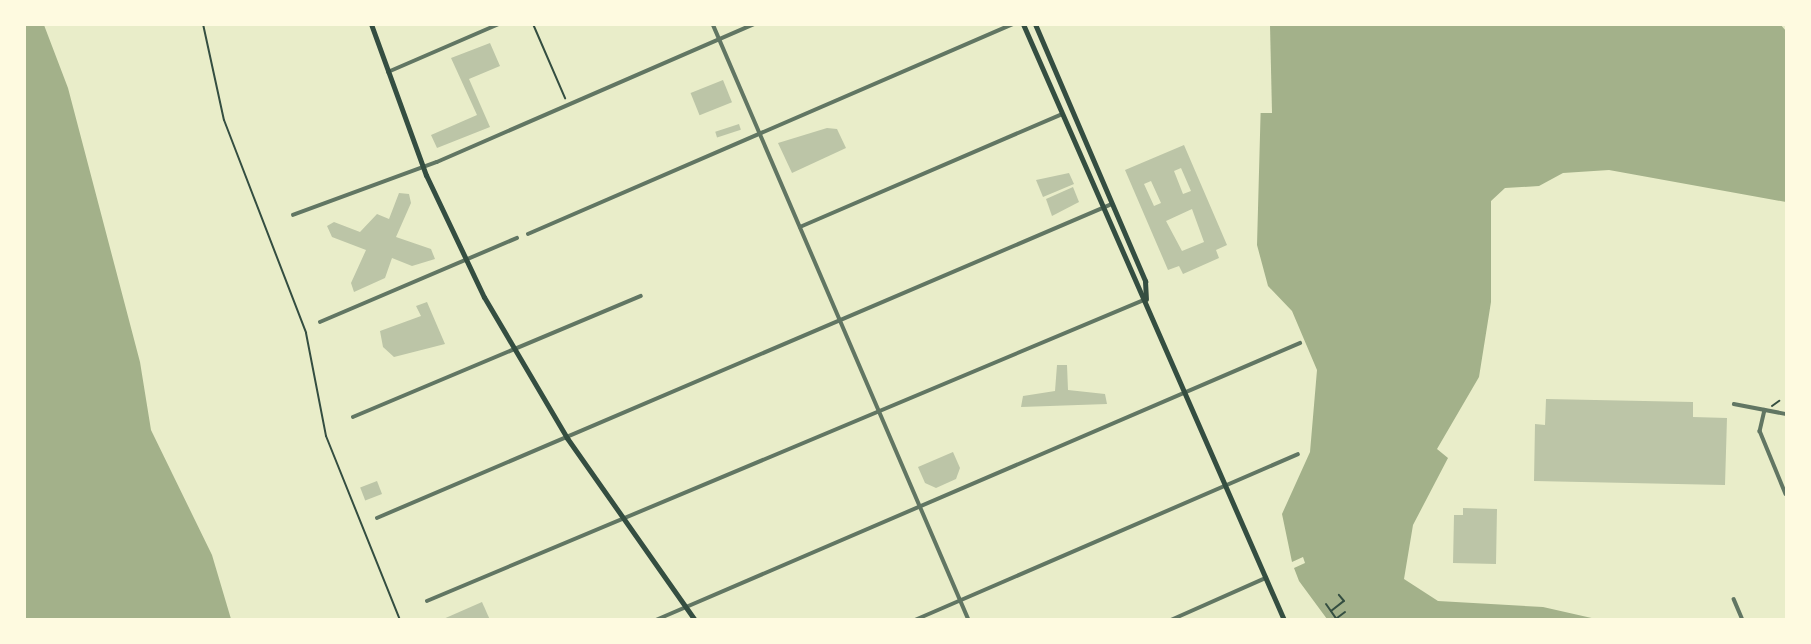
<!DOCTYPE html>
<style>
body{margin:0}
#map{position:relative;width:1811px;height:644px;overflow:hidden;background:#e9edc9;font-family:Raleway,sans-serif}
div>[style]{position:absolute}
.water>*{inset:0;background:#a3b18a}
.pier>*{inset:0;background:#e9edc9}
.building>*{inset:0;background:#bcc5a7;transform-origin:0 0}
.path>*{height:2px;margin:-1px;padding:0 1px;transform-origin:1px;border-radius:1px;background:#344e41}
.minor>*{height:3.5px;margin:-1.75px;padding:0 1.75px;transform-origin:1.75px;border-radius:1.75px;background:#617663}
.secondary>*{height:5px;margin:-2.5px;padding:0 2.5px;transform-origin:2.5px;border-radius:2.5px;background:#344e41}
span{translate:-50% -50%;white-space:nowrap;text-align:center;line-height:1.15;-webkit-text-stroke:6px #fefae0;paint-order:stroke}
.frame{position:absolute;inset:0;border:26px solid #fefae0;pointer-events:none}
</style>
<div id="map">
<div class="water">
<i style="clip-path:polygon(1780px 24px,1786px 31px,1786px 202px,1609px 170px,1563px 173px,1539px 186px,1505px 188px,1491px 201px,1491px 302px,1479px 377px,1437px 449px,1448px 458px,1413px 525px,1404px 579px,1438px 601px,1543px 607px,1596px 619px,1327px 619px,1299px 581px,1294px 568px,1305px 563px,1303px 557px,1292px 562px,1282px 514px,1310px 452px,1317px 370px,1292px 311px,1268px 286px,1257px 245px,1263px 25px)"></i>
<i style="clip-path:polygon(24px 25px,44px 25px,68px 88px,140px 362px,151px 430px,212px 555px,231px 619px,25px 619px)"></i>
</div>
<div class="pier">
<i style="clip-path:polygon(1259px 24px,1270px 25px,1272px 113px,1257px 113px)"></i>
</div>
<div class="building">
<i style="clip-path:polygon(490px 43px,500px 66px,469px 79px,490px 127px,437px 148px,431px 135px,477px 115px,451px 58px)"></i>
<i style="left:723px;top:80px;width:24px;height:35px;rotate:68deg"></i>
<i style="left:739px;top:124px;width:6px;height:25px;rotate:72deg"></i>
<i style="clip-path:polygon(827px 128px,837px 129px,846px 148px,792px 173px,778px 143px)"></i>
<i style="clip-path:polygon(evenodd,1184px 145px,1227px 245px,1216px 250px,1219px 258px,1183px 274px,1179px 266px,1168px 270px,1125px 170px,1184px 145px,1181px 168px,1191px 191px,1183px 194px,1174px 171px,1181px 168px,1184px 145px,1151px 181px,1161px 203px,1154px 206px,1144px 184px,1151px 181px,1184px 145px,1192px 209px,1204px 242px,1182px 251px,1166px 221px,1192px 209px)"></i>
<i style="clip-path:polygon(1069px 173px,1074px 184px,1043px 197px,1036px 180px)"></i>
<i style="clip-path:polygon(1073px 187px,1079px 202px,1052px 216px,1046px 199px)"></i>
<i style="clip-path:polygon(399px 193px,409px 194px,411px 203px,396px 237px,431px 249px,435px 259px,412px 266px,392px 258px,385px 278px,354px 292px,351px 283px,366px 250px,332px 237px,327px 226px,334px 222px,360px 232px,377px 214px,389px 219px)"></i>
<i style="clip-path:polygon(427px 302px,445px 344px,394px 357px,383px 347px,380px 331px,421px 316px,416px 306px)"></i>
<i style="clip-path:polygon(1057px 365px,1067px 365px,1068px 390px,1105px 394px,1107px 404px,1021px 407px,1023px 396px,1055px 391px)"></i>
<i style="clip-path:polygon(1546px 399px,1693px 402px,1693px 417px,1727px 418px,1725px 485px,1534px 481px,1535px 424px,1545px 425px)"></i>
<i style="clip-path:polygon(953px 452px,960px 468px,956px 479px,936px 488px,925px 483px,918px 467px)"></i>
<i style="left:377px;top:481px;width:14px;height:18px;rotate:69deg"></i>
<i style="clip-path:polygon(1463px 508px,1497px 509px,1496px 564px,1453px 563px,1454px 515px,1463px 515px)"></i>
<i style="clip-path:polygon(482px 602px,490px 620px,441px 620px)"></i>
</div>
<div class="path">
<i style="left:203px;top:24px;width:98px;rotate:77.7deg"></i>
<i style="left:224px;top:120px;width:228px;rotate:68.9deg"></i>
<i style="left:306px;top:333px;width:105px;rotate:79deg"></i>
<i style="left:326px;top:436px;width:198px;rotate:68.1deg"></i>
<i style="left:533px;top:24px;width:81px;rotate:66.6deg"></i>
<i style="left:1772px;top:406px;width:9px;rotate:-36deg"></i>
<i style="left:1326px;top:604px;width:19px;rotate:55deg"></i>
<i style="left:1331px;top:611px;width:16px;rotate:-38deg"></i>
<i style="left:1344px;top:601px;width:8px;rotate:-130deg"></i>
<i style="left:1337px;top:618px;width:10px;rotate:-37deg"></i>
</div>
<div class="minor">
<i style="left:713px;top:24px;width:649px;rotate:66.76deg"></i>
<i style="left:388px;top:72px;width:121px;rotate:-23.4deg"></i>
<i style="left:293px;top:215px;width:153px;rotate:-20.2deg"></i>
<i style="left:437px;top:162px;width:347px;rotate:-23.5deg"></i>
<i style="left:800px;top:227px;width:285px;rotate:-23.3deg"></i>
<i style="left:528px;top:234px;width:529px;rotate:-23.41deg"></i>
<i style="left:320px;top:322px;width:214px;rotate:-23.1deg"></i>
<i style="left:1734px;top:404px;width:53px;rotate:10.9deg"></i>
<i style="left:1765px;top:410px;width:22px;rotate:103deg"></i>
<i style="left:1760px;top:431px;width:68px;rotate:67.6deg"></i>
<i style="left:353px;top:417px;width:312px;rotate:-22.8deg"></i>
<i style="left:377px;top:518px;width:799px;rotate:-23.13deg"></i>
<i style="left:1734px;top:599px;width:23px;rotate:67deg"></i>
<i style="left:427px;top:601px;width:778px;rotate:-22.77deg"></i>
<i style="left:656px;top:620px;width:701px;rotate:-23.27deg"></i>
<i style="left:915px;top:620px;width:417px;rotate:-23.4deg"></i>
<i style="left:1171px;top:620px;width:104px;rotate:-23.9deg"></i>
</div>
<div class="secondary">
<i style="left:371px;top:24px;width:161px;rotate:70deg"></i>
<i style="left:426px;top:175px;width:135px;rotate:64.6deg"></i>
<i style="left:484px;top:297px;width:164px;rotate:59.5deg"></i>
<i style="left:567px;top:438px;width:223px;rotate:54.9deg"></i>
<i style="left:1023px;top:24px;width:651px;rotate:66.35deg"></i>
<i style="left:1035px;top:24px;width:280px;rotate:66.8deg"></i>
<i style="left:1145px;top:281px;width:18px;rotate:87deg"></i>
</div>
<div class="frame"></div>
</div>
